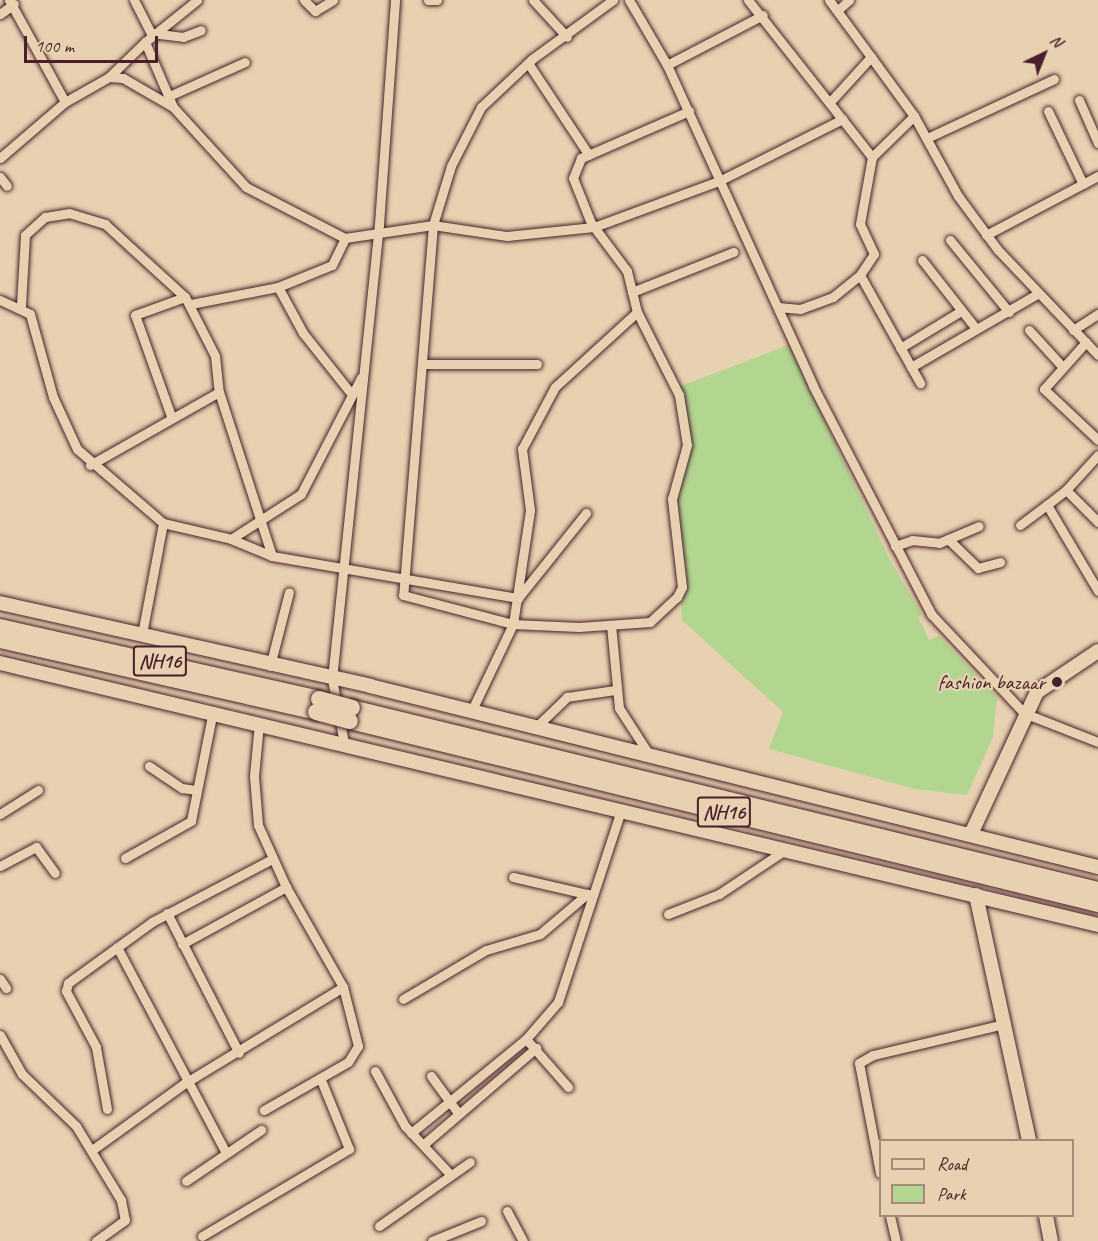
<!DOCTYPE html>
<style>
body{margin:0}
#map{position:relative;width:1098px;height:1241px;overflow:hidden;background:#e7d1b0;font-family:Caveat,sans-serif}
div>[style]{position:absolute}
.green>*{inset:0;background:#b2d590}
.roads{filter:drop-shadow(0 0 2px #4a1f2b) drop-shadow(0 0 2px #4a1f2b)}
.street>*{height:9px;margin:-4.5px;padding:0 4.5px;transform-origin:4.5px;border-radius:4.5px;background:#e7d1b0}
.secondary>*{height:14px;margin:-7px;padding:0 7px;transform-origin:7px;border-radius:7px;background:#e7d1b0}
.highway>*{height:16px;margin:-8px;padding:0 8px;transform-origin:8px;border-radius:8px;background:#e7d1b0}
.bridges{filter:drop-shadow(0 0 2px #4a1f2b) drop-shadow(0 0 2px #4a1f2b)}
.highway-bridge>*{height:16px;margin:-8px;padding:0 8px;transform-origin:8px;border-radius:8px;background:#e7d1b0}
.dots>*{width:16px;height:16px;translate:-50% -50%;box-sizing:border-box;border:3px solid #e7d1b0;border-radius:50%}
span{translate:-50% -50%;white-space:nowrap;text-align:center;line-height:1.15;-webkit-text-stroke:4.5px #e7d1b0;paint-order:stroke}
.shield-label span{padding:2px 4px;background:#e7d1b0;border:2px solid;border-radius:4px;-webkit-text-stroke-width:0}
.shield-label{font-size:20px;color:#4a1f2b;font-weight:700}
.poi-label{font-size:21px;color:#4a1f2b}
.right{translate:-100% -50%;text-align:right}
.legend{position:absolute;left:879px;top:1139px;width:195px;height:78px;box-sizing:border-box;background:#e7d1b0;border:2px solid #a88a7b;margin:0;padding:8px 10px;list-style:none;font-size:18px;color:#4a1f2b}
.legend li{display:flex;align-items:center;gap:12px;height:30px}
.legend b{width:30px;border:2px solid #a88a7b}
.north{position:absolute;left:1014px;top:24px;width:60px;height:60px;-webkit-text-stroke:4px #e7d1b0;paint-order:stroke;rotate:43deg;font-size:16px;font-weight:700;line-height:24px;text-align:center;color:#4a1f2b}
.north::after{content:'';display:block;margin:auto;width:21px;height:27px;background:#4a1f2b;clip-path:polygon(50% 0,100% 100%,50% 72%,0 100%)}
.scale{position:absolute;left:24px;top:36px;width:134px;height:27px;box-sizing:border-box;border:3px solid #4a1f2b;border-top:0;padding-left:8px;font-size:18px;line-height:21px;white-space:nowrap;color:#4a1f2b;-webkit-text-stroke:4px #e7d1b0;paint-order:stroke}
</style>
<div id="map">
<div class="green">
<i style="clip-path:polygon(789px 345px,888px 556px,922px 615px,918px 617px,929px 640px,939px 636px,997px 697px,993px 737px,967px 795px,915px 789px,769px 749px,783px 712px,682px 620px,675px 498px,689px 443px,678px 387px)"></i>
</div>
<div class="roads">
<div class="street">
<i style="left:9px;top:0;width:116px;rotate:61.2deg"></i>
<i style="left:134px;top:0;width:37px;rotate:63deg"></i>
<i style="left:151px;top:33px;width:32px;rotate:7deg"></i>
<i style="left:183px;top:37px;width:19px;rotate:-21deg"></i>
<i style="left:304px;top:0;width:16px;rotate:45deg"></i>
<i style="left:315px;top:11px;width:21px;rotate:-31deg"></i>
<i style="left:428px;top:0;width:9px"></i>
<i style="left:533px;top:0;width:50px;rotate:47.4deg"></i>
<i style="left:613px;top:0;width:100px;rotate:143.9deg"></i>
<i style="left:532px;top:59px;width:70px;rotate:136.7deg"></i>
<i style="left:481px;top:107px;width:66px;rotate:117deg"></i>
<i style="left:451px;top:166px;width:62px;rotate:107deg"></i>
<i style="left:433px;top:225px;width:371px;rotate:94.6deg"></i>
<i style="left:403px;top:595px;width:114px;rotate:14.8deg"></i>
<i style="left:513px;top:624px;width:66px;rotate:2.6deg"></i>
<i style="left:579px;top:627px;width:71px;rotate:-4deg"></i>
<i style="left:650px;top:622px;width:37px;rotate:-43deg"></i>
<i style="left:677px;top:597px;width:11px;rotate:-63deg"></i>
<i style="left:682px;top:587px;width:89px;rotate:-96.5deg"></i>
<i style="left:672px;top:499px;width:56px;rotate:-74.5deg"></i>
<i style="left:687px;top:445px;width:51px;rotate:-99.1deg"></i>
<i style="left:679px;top:395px;width:93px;rotate:-116.8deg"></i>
<i style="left:629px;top:0;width:75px;rotate:59.7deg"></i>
<i style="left:667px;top:65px;width:353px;rotate:65.5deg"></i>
<i style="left:813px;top:386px;width:257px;rotate:62.6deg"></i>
<i style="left:931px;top:614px;width:136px;rotate:46.8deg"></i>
<i style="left:1024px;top:713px;width:79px;rotate:21.4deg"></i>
<i style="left:748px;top:0;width:200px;rotate:51.7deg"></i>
<i style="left:872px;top:157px;width:68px;rotate:100.2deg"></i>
<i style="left:860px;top:224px;width:33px;rotate:65deg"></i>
<i style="left:874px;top:254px;width:25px;rotate:124deg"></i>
<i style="left:860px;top:275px;width:35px;rotate:141deg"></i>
<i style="left:833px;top:297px;width:35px;rotate:160deg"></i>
<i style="left:800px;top:309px;width:22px;rotate:-175deg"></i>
<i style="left:829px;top:0;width:71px;rotate:53.6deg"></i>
<i style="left:838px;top:10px;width:15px;rotate:-42deg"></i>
<i style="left:0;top:14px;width:17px;rotate:-36deg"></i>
<i style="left:528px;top:63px;width:110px;rotate:56.5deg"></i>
<i style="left:667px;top:65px;width:108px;rotate:-27.5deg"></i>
<i style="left:109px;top:77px;width:50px;rotate:-44.2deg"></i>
<i style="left:169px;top:96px;width:83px;rotate:-24.1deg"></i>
<i style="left:1079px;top:100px;width:47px;rotate:66.2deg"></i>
<i style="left:830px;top:102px;width:61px;rotate:-47.7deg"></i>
<i style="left:871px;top:57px;width:73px;rotate:53.9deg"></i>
<i style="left:173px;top:107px;width:71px;rotate:-113.3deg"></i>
<i style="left:145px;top:42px;width:67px;rotate:-38.9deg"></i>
<i style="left:1048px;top:111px;width:81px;rotate:64.4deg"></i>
<i style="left:927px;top:138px;width:140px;rotate:-24.9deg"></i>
<i style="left:872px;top:157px;width:59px;rotate:-44.3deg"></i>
<i style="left:914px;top:116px;width:91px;rotate:61.2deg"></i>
<i style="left:958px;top:196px;width:67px;rotate:53.5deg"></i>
<i style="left:998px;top:250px;width:145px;rotate:46.4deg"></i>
<i style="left:0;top:158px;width:86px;rotate:-40.7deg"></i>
<i style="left:65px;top:102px;width:51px;rotate:-29.6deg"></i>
<i style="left:109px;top:77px;width:14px;rotate:4deg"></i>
<i style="left:123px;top:78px;width:58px;rotate:30.1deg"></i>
<i style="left:173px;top:107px;width:108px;rotate:47.6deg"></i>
<i style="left:246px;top:187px;width:111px;rotate:27.3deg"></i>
<i style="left:345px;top:238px;width:89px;rotate:-8.4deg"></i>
<i style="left:433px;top:225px;width:75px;rotate:8.5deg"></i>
<i style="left:507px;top:236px;width:87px;rotate:-5.9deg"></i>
<i style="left:594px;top:227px;width:135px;rotate:-20.3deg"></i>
<i style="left:721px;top:180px;width:136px;rotate:-26.6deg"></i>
<i style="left:0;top:177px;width:11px;rotate:52deg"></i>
<i style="left:986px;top:235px;width:127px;rotate:-27.8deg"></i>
<i style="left:950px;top:240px;width:93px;rotate:50.7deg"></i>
<i style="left:922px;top:260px;width:84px;rotate:51.8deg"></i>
<i style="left:860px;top:275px;width:124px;rotate:60.9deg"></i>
<i style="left:278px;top:287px;width:52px;rotate:61.5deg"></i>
<i style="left:303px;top:333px;width:75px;rotate:51.5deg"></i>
<i style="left:632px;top:292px;width:109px;rotate:-21.6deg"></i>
<i style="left:0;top:300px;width:33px;rotate:25deg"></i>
<i style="left:30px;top:314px;width:86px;rotate:74.5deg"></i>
<i style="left:53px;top:397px;width:57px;rotate:65.2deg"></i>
<i style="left:77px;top:449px;width:113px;rotate:40.7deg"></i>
<i style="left:163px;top:523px;width:113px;rotate:100.7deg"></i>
<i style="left:191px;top:304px;width:89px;rotate:-11.1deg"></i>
<i style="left:278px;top:287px;width:58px;rotate:-22.2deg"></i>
<i style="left:332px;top:265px;width:30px;rotate:-64deg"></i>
<i style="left:21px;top:305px;width:70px;rotate:-86.7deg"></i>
<i style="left:25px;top:235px;width:27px;rotate:-42deg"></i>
<i style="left:45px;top:217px;width:24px;rotate:-9deg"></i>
<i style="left:69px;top:213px;width:38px;rotate:17deg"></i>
<i style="left:105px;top:224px;width:108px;rotate:42.4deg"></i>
<i style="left:185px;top:297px;width:66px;rotate:63deg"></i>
<i style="left:215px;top:356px;width:36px;rotate:84deg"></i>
<i style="left:219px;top:392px;width:172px;rotate:72.1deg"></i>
<i style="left:1029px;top:330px;width:47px;rotate:47.6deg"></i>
<i style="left:1073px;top:330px;width:30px;rotate:-33deg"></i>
<i style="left:1086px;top:342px;width:63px;rotate:131.8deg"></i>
<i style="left:1044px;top:389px;width:74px;rotate:43.4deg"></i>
<i style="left:900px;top:348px;width:71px;rotate:-31.2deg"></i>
<i style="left:423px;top:364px;width:114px"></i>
<i style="left:911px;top:367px;width:146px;rotate:-30.1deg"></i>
<i style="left:171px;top:416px;width:107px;rotate:-109.6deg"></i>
<i style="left:135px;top:315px;width:53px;rotate:-19.8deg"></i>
<i style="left:90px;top:465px;width:148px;rotate:-29.5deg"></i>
<i style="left:1066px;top:490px;width:47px;rotate:-47.6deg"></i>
<i style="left:1098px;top:522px;width:45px;rotate:-135deg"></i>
<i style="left:1066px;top:490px;width:24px;rotate:142deg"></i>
<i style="left:1047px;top:505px;width:100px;rotate:59.3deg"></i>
<i style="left:163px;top:523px;width:70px;rotate:13.2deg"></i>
<i style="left:231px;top:539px;width:44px;rotate:22.5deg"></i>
<i style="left:272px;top:556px;width:250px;rotate:9.7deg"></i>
<i style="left:518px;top:598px;width:109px;rotate:-51.3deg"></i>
<i style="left:1020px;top:525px;width:34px;rotate:-37deg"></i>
<i style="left:231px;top:539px;width:83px;rotate:-32.7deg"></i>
<i style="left:301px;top:494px;width:131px;rotate:-62.7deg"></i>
<i style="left:948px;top:539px;width:42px;rotate:44deg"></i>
<i style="left:978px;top:568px;width:23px;rotate:-15deg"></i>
<i style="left:895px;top:546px;width:18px;rotate:-19deg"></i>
<i style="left:912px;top:540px;width:27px;rotate:6deg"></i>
<i style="left:939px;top:543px;width:43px;rotate:-23deg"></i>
<i style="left:611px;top:625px;width:83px;rotate:84.5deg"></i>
<i style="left:619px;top:708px;width:57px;rotate:57.1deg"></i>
<i style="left:270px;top:666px;width:76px;rotate:-75.6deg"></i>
<i style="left:471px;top:712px;width:98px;rotate:-64.5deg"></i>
<i style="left:513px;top:624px;width:115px;rotate:-81.5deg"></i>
<i style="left:530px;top:510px;width:62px;rotate:-97.5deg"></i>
<i style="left:522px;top:449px;width:70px;rotate:-62deg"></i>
<i style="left:555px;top:387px;width:111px;rotate:-42.4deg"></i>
<i style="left:637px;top:312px;width:42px;rotate:-103.7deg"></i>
<i style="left:627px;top:271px;width:60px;rotate:-126.9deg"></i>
<i style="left:591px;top:223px;width:48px;rotate:-111.8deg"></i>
<i style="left:573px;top:178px;width:22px;rotate:-68deg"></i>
<i style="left:581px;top:158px;width:118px;rotate:-23.5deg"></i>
<i style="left:259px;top:723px;width:53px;rotate:95.4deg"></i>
<i style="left:254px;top:776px;width:49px;rotate:85.3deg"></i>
<i style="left:258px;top:825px;width:68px;rotate:65.7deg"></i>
<i style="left:286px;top:887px;width:115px;rotate:60.3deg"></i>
<i style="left:343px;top:987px;width:61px;rotate:75.7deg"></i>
<i style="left:358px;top:1046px;width:19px;rotate:122deg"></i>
<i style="left:348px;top:1062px;width:97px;rotate:150.3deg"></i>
<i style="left:535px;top:728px;width:45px;rotate:-44.1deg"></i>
<i style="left:567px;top:697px;width:49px;rotate:-8.3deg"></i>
<i style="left:344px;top:743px;width:65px;rotate:-100.6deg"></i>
<i style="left:332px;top:679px;width:457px;rotate:-84.1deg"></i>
<i style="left:379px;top:224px;width:225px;rotate:-85.9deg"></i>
<i style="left:149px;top:766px;width:40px;rotate:34deg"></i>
<i style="left:182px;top:788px;width:15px;rotate:8deg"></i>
<i style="left:0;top:814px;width:45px;rotate:-32.3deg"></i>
<i style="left:125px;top:858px;width:76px;rotate:-29.3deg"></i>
<i style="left:191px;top:821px;width:112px;rotate:-78.7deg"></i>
<i style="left:0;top:866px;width:41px;rotate:-27.8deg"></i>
<i style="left:36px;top:847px;width:32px;rotate:54deg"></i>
<i style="left:513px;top:877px;width:80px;rotate:13deg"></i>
<i style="left:167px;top:913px;width:157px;rotate:62.8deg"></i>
<i style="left:668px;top:914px;width:55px;rotate:-21.4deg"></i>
<i style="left:719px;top:894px;width:79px;rotate:-33.7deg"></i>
<i style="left:182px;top:944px;width:119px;rotate:-28.7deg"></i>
<i style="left:117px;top:947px;width:231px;rotate:62.1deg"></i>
<i style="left:0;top:979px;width:11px;rotate:56deg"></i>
<i style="left:403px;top:999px;width:96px;rotate:-30.6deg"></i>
<i style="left:486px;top:950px;width:56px;rotate:-16.5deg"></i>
<i style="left:540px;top:934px;width:62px;rotate:-40.4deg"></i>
<i style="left:0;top:1035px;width:45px;rotate:60.6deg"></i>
<i style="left:22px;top:1074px;width:75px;rotate:43.9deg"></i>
<i style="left:76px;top:1126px;width:87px;rotate:58.7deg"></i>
<i style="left:121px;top:1200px;width:20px;rotate:79deg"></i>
<i style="left:125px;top:1220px;width:36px;rotate:144deg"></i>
<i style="left:526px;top:1039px;width:64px;rotate:48.8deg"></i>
<i style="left:375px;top:1071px;width:63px;rotate:61.4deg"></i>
<i style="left:405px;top:1126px;width:64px;rotate:46.9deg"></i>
<i style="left:431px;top:1076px;width:46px;rotate:53.9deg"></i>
<i style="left:107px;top:1109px;width:63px;rotate:-100.1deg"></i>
<i style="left:96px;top:1047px;width:64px;rotate:-118.2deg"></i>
<i style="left:66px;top:991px;width:8px;rotate:-76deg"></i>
<i style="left:68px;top:983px;width:104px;rotate:-36deg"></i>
<i style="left:152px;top:922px;width:136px;rotate:-27.7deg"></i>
<i style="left:411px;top:1133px;width:149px;rotate:-39.3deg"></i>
<i style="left:526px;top:1039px;width:49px;rotate:-49.1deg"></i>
<i style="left:558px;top:1002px;width:202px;rotate:-71.8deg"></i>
<i style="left:424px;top:1144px;width:148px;rotate:-40.6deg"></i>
<i style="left:92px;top:1150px;width:115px;rotate:-35.8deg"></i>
<i style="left:185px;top:1083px;width:185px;rotate:-31.3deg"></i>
<i style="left:880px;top:1173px;width:112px;rotate:-100.8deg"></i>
<i style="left:859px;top:1063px;width:16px;rotate:-30deg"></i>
<i style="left:873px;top:1055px;width:135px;rotate:-13.3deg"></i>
<i style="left:186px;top:1181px;width:91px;rotate:-34.2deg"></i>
<i style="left:507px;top:1211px;width:34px;rotate:62deg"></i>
<i style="left:890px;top:1216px;width:26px;rotate:77deg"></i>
<i style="left:379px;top:1226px;width:111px;rotate:-35.1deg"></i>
<i style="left:202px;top:1236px;width:171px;rotate:-30.6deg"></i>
<i style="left:349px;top:1149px;width:74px;rotate:-112.1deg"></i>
<i style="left:432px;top:1241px;width:53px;rotate:-22.2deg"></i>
</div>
<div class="secondary">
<i style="left:0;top:603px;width:379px;rotate:12.6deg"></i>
<i style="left:370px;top:686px;width:750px;rotate:13.96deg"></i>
<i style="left:0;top:663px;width:1129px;rotate:13.42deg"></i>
<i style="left:971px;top:834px;width:157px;rotate:-65.1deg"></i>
<i style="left:1037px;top:692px;width:73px;rotate:-33.9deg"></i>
<i style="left:976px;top:895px;width:251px;rotate:77.8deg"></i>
<i style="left:1046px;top:1216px;width:25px;rotate:79deg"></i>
</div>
<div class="highway">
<i style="left:0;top:627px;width:327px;rotate:12.7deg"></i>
<i style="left:0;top:640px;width:324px;rotate:12.8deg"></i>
<i style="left:352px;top:708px;width:768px;rotate:13.71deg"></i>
<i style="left:350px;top:721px;width:770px;rotate:13.75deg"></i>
</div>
</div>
<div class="bridges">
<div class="highway-bridge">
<i style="left:319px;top:699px;width:34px;rotate:15deg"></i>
<i style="left:316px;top:712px;width:35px;rotate:15deg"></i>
</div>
</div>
<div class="dots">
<i style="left:1057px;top:682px;background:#4a1f2b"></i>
</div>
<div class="shield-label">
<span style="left:160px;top:661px">NH16</span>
<span style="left:724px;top:812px">NH16</span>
</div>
<div class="poi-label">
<span class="right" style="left:1045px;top:682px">fashion bazaar</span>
</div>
<ul class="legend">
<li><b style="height:8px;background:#e7d1b0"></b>Road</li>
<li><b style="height:16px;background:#b2d590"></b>Park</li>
</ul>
<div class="north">N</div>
<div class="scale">100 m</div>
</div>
